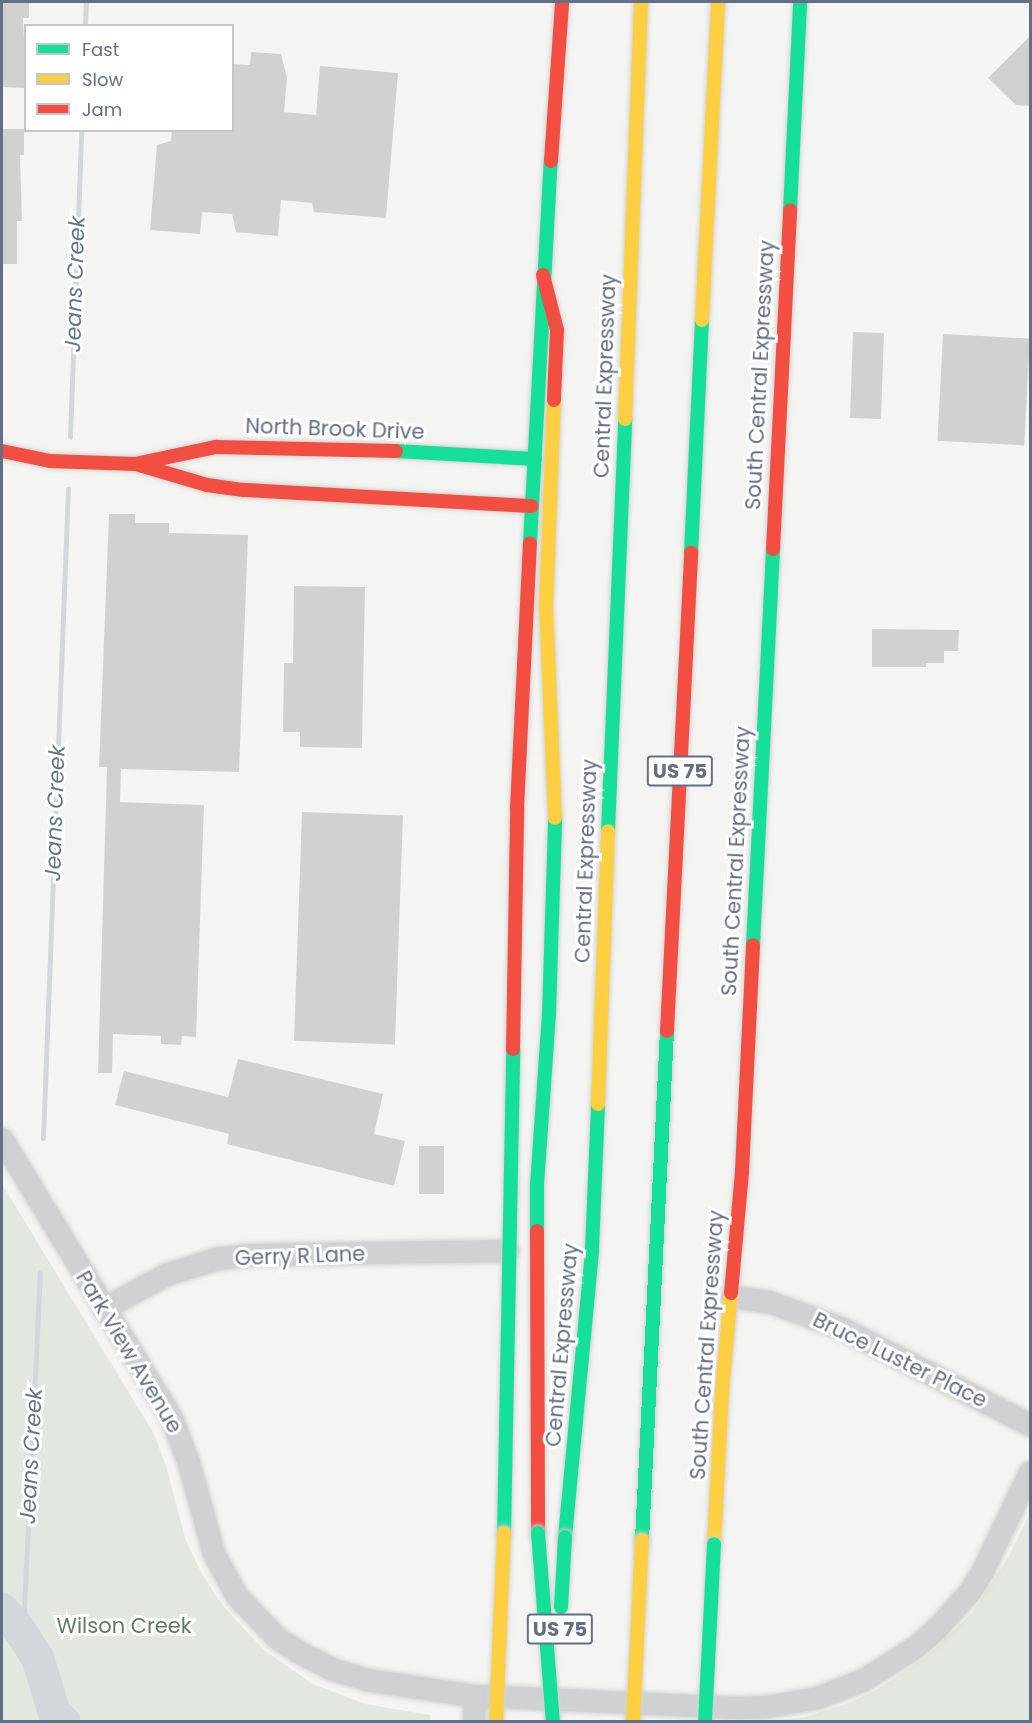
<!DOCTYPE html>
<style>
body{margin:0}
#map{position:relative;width:1032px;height:1723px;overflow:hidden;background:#f4f5f2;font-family:Poppins,sans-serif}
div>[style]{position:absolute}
.green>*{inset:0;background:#e2e8e0}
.stream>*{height:5px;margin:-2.5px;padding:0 2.5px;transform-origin:2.5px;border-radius:2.5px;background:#d2d7db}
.river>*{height:33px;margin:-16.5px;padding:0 16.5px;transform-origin:16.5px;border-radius:16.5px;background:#d2d7db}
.building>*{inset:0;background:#d0d2d2;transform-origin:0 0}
.roads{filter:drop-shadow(0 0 2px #d2d3d3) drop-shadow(0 0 2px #d2d3d3)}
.street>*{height:22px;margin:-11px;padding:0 11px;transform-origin:11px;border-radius:11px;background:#d0d1d2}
.fast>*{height:14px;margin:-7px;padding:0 7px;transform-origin:7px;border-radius:7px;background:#16e098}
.slow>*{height:14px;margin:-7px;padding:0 7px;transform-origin:7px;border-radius:7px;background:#ffcf43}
.jam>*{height:14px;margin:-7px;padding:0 7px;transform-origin:7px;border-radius:7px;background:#f24e42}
.bridges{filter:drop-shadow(0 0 2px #d2d3d3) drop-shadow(0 0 2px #d2d3d3)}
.fast-bridge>*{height:14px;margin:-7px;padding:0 7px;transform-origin:7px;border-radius:7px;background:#16e098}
.slow-bridge>*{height:14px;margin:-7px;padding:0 7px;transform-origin:7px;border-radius:7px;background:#ffcf43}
span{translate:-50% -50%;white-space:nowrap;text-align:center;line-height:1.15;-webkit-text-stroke:6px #fff;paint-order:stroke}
.shield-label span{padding:2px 4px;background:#fff;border:2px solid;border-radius:4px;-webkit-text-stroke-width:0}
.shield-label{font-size:20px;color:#636f84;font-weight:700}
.street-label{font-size:21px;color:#636f84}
.park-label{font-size:21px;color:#627b62}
.water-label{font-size:22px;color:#637788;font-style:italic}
.frame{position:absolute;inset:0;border:3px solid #636f84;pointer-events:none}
.legend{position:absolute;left:24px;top:24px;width:210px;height:108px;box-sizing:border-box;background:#fff;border:2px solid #c1c5ce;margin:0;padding:8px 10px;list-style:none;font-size:18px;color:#636f84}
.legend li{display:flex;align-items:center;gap:12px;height:30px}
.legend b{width:30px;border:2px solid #c1c5ce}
</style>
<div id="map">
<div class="green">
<i style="clip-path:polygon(2px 1184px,154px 1434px,166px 1466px,186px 1541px,202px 1574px,223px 1606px,264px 1650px,313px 1684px,365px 1704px,430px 1715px,430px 1721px,2px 1721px)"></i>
<i style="clip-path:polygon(1030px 1513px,1030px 1721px,765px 1721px,805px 1717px,846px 1704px,878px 1689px,927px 1656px,972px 1613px,1009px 1556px)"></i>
</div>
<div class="stream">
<i style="left:85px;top:26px;width:24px;rotate:-88deg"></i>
<i style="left:70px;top:437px;width:307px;rotate:-87.9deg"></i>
<i style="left:43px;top:1138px;width:650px;rotate:-87.8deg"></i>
<i style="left:26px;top:1641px;width:31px;rotate:-94deg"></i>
<i style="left:24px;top:1610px;width:338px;rotate:-87.3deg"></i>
</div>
<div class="river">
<i style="left:2px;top:1609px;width:21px;rotate:49deg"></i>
<i style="left:16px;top:1625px;width:38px;rotate:57deg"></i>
<i style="left:37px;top:1657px;width:59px;rotate:73.1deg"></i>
<i style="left:54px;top:1713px;width:13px;rotate:42deg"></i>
</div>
<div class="building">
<i style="clip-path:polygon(2px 2px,29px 2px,29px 18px,23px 18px,26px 88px,2px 87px)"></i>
<i style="clip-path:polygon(1030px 36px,1030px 106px,1016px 105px,988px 78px)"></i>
<i style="clip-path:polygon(251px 52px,281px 54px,287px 78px,284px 112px,316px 115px,320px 66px,398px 73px,386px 218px,314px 212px,312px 203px,281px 200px,278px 236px,236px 232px,232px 214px,202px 212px,200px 234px,150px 230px,157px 145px,171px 141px,172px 130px,232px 130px,232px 64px,250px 65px)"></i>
<i style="clip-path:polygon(2px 129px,24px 129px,24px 155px,20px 155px,22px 221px,17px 221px,17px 264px,2px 264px)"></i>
<i style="left:853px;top:332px;width:31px;height:86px;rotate:2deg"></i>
<i style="left:943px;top:334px;width:87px;height:107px;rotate:3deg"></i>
<i style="clip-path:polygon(109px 514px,135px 514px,135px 523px,169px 523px,169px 533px,248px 535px,239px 772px,121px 769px,120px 802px,204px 805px,196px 1037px,182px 1036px,181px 1045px,161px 1044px,161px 1036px,113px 1034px,112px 1073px,98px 1073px,107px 767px,99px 767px)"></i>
<i style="clip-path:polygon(294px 586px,365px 587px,362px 748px,300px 747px,300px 732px,283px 732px,284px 663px,293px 663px)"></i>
<i style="clip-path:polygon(872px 629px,959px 630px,958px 651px,944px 651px,944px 663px,926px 663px,926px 667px,872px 667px)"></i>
<i style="left:302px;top:812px;width:101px;height:229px;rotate:2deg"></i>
<i style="clip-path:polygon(238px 1059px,383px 1094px,374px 1134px,405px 1141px,394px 1186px,227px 1144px,229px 1134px,115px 1105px,124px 1071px,228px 1097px)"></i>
<i style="left:419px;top:1146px;width:25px;height:48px"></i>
</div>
<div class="roads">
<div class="street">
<i style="left:2px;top:1139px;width:328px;rotate:58.7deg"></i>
<i style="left:172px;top:1419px;width:47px;rotate:68.9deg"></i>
<i style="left:189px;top:1463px;width:94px;rotate:74.6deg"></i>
<i style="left:214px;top:1554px;width:48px;rotate:61.3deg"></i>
<i style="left:237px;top:1596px;width:59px;rotate:46.4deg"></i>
<i style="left:278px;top:1639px;width:26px;rotate:32deg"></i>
<i style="left:300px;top:1653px;width:35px;rotate:27deg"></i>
<i style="left:331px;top:1669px;width:37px;rotate:17deg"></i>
<i style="left:366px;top:1680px;width:110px;rotate:8.4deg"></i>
<i style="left:475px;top:1696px;width:262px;rotate:2.6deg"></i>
<i style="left:737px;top:1708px;width:30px;rotate:-2deg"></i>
<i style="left:767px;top:1707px;width:52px;rotate:-10deg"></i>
<i style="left:818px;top:1698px;width:49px;rotate:-21.4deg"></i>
<i style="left:864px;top:1680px;width:60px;rotate:-32.1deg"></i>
<i style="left:915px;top:1648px;width:28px;rotate:-41deg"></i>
<i style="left:936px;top:1630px;width:51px;rotate:-48.2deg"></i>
<i style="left:970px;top:1592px;width:25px;rotate:-58deg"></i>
<i style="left:983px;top:1571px;width:109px;rotate:-64.4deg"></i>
<i style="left:732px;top:1297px;width:37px;rotate:8deg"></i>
<i style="left:769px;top:1302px;width:79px;rotate:20deg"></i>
<i style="left:843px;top:1329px;width:210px;rotate:27.2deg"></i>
<i style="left:104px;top:1309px;width:71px;rotate:-28.7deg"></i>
<i style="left:166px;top:1275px;width:53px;rotate:-17.4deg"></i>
<i style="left:217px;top:1259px;width:32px;rotate:-7deg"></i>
<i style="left:249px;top:1255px;width:259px;rotate:-0.9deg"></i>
<i style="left:474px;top:1722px;width:26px;rotate:-88deg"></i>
</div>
<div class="fast">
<i style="left:790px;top:210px;width:208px;rotate:-87.2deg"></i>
<i style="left:396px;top:451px;width:139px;rotate:3.3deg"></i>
<i style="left:530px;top:543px;width:383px;rotate:-86.9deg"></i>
<i style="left:691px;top:553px;width:233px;rotate:-87.3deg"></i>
<i style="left:608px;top:831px;width:412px;rotate:-87.6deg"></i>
<i style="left:753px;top:945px;width:397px;rotate:-87.1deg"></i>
<i style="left:537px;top:1231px;width:46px;rotate:-90deg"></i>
<i style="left:537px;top:1185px;width:171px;rotate:-86deg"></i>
<i style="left:549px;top:1014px;width:196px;rotate:-88.2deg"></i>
<i style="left:504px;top:1533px;width:484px;rotate:-88.9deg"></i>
<i style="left:565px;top:1537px;width:289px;rotate:-84.6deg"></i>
<i style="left:592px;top:1249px;width:145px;rotate:-87.6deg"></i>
<i style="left:642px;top:1540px;width:510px;rotate:-87.19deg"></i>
</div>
<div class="slow">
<i style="left:702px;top:320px;width:318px;rotate:-87.1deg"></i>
<i style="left:554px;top:400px;width:204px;rotate:92.2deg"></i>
<i style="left:546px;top:604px;width:214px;rotate:87.6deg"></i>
<i style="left:625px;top:419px;width:417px;rotate:-87.8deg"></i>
<i style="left:598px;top:1104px;width:273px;rotate:-87.9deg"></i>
<i style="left:714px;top:1544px;width:153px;rotate:-87deg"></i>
<i style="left:722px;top:1391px;width:98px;rotate:-84.8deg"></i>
</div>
<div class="jam">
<i style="left:551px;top:161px;width:159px;rotate:-86deg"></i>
<i style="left:543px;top:275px;width:57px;rotate:75.7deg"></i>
<i style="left:557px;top:330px;width:70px;rotate:92.5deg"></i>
<i style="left:2px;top:451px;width:49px;rotate:11.8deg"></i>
<i style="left:50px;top:461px;width:85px;rotate:2deg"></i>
<i style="left:135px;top:464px;width:83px;rotate:-11.9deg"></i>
<i style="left:216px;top:447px;width:180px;rotate:1.3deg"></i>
<i style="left:136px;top:464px;width:74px;rotate:16.5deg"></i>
<i style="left:207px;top:485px;width:37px;rotate:8deg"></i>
<i style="left:244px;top:490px;width:288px;rotate:3.2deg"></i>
<i style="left:773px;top:549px;width:339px;rotate:-87.1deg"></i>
<i style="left:667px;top:1031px;width:479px;rotate:-87.1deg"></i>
<i style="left:513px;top:1049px;width:241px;rotate:-89deg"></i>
<i style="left:517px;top:808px;width:265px;rotate:-87.2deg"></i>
<i style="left:537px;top:1231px;width:302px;rotate:89.8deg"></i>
<i style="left:731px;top:1293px;width:122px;rotate:-84.8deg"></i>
<i style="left:742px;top:1171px;width:226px;rotate:-87.2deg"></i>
</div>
</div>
<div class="bridges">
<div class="fast-bridge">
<i style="left:538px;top:1533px;width:190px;rotate:85.5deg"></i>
<i style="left:561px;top:1607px;width:70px;rotate:-86.7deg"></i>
<i style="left:705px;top:1722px;width:178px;rotate:-87.1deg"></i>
</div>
<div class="slow-bridge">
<i style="left:496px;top:1722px;width:189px;rotate:-87.6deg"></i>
<i style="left:633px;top:1722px;width:182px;rotate:-87.2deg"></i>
</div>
</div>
<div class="shield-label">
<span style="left:680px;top:771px">US 75</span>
<span style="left:560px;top:1629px">US 75</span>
</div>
<div class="street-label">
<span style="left:760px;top:375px;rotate:-87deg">South Central Expressway</span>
<span style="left:605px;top:376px;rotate:-88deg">Central Expressway</span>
<span style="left:335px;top:429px;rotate:2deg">North Brook Drive</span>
<span style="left:586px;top:861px;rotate:-88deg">Central Expressway</span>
<span style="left:736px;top:861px;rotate:-87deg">South Central Expressway</span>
<span style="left:300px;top:1256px;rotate:-2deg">Gerry R Lane</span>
<span style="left:562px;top:1345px;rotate:-85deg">Central Expressway</span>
<span style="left:707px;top:1345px;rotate:-86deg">South Central Expressway</span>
<span style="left:129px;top:1352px;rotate:59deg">Park View Avenue</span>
<span style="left:900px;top:1360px;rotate:26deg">Bruce Luster Place</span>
</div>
<div class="park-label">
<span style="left:124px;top:1626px">Wilson Creek</span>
</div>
<div class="water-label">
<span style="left:75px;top:284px;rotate:-88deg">Jeans Creek</span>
<span style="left:55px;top:813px;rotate:-88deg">Jeans Creek</span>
<span style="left:31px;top:1456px;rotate:-87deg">Jeans Creek</span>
</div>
<div class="frame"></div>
<ul class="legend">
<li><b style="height:8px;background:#16e098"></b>Fast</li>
<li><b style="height:8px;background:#ffcf43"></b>Slow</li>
<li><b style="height:8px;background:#f24e42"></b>Jam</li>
</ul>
</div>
